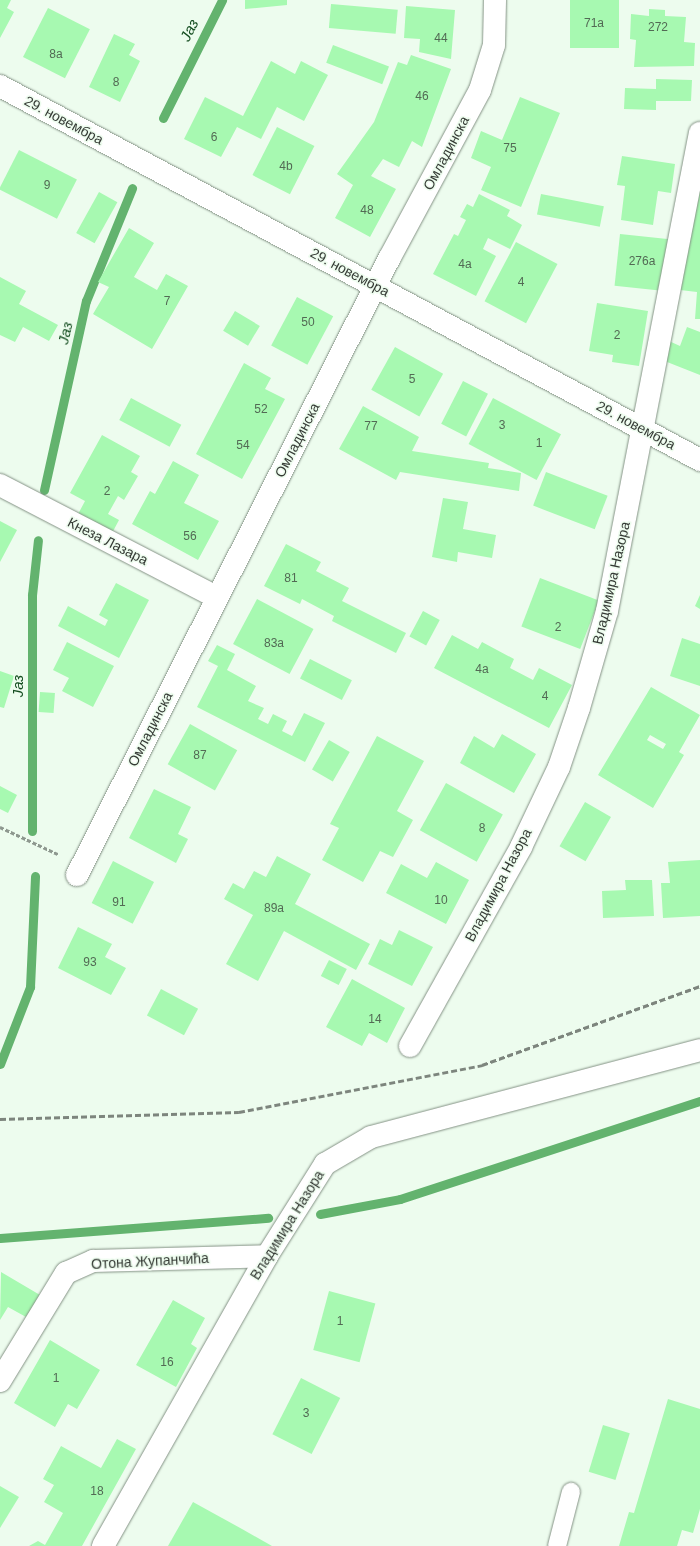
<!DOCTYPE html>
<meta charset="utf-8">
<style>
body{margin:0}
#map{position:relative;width:700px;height:1546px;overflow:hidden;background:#edfcee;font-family:Arial,sans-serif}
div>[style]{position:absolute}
.stream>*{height:9px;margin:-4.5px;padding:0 4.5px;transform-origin:4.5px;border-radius:4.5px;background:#63b36e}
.building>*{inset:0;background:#a7f9b1;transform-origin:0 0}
.path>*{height:2.5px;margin-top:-1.25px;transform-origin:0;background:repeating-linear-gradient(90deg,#8e988f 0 4px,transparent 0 6px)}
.roads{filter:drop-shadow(0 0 1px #849285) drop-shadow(0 0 1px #849285)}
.service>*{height:18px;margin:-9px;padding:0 9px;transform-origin:9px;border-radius:9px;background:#fff}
.minor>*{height:22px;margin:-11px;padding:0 11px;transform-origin:11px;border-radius:11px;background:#fff}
.tertiary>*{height:22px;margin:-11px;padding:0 11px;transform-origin:11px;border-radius:11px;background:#fff}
.rail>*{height:3px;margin-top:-1.5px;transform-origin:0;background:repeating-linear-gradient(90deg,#7d857d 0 6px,transparent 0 9px)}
span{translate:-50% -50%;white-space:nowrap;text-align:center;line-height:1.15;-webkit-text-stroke:3px #edfcee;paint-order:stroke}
.number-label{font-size:12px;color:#526a54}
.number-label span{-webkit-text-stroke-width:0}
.street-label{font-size:14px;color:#353a35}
.water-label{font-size:15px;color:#154e21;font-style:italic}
</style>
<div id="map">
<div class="stream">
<i style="left:163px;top:118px;width:132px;rotate:-63.4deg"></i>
<i style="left:44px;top:490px;width:194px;rotate:-77.5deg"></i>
<i style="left:86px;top:301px;width:122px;rotate:-67.8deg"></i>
<i style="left:32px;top:831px;width:236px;rotate:-90deg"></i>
<i style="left:32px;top:595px;width:55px;rotate:-83.8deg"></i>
<i style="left:0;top:1064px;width:83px;rotate:-68.7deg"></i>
<i style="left:30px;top:987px;width:111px;rotate:-87.4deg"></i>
<i style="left:320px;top:1214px;width:81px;rotate:-10.6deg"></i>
<i style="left:400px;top:1199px;width:316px;rotate:-18.1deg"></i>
<i style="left:0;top:1238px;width:269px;rotate:-4.3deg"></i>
</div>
<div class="building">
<i style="clip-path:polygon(0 0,11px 0,7px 8px,14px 12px,0 38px)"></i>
<i style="clip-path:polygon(245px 0,287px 0,287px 5px,245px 9px)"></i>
<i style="left:570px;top:0;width:49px;height:48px"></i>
<i style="left:331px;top:4px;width:67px;height:24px;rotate:5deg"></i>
<i style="clip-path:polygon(406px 6px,455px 10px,451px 59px,419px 52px,420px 39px,404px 38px)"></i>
<i style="left:48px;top:8px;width:47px;height:55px;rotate:27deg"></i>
<i style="clip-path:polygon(649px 9px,665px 10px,665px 16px,686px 17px,684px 42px,695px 43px,694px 66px,634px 67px,636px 40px,630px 39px,631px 14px,649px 16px)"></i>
<i style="clip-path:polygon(114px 34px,135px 44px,129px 55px,140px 61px,120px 102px,89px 87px)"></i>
<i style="left:333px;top:45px;width:60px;height:19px;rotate:21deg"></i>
<i style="clip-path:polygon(411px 55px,451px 69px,422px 147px,412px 141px,399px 167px,383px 159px,371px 176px,396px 189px,370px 237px,335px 218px,353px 185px,337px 174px,374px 122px,398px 62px,407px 65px)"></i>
<i style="clip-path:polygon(271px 61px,295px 74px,301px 61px,328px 75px,304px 121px,277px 107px,261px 139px,237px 127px,221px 157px,184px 139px,205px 97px,243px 116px)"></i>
<i style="clip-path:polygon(656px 79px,692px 80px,691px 101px,656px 101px,656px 110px,624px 109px,625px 88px,656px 89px)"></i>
<i style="clip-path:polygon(520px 97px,560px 113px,521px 207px,481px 190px,491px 167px,471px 158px,481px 131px,502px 140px)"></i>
<i style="left:277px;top:127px;width:42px;height:54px;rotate:27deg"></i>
<i style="left:19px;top:150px;width:65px;height:44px;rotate:27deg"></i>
<i style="clip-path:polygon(622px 156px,675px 164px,671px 193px,658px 191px,653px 225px,621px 220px,625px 186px,617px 185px)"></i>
<i style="clip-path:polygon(700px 165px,700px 319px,695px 319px,697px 292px,680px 290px)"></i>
<i style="left:99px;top:192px;width:21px;height:47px;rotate:29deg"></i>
<i style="clip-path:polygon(479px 194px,510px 210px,507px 216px,522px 225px,510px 249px,488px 238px,483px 249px,496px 256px,476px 296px,433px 274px,454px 234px,458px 236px,466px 220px,460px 217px,467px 204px,473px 207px)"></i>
<i style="left:541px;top:194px;width:64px;height:21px;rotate:11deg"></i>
<i style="clip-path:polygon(129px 228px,154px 243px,134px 277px,157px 290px,166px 274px,188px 286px,152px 349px,93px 314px,109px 287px,98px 282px)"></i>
<i style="left:620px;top:234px;width:50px;height:52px;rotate:6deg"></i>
<i style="left:516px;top:242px;width:47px;height:67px;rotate:28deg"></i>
<i style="clip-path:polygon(0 277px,26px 291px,19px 304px,58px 325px,49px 341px,23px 327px,15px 342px,0 335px)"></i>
<i style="left:297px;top:297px;width:41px;height:55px;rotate:28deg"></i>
<i style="clip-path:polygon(597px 303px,648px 311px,639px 366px,612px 362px,613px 355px,589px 351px)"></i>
<i style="left:235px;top:311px;width:29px;height:23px;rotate:31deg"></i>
<i style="clip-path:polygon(687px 327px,700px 332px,700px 375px,662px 360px,669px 341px,680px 346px)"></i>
<i style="left:395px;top:347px;width:55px;height:49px;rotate:29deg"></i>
<i style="clip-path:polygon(244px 363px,271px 378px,265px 389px,285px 399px,242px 479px,196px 454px)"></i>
<i style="left:463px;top:381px;width:28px;height:48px;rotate:27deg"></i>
<i style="left:131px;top:398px;width:57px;height:25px;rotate:28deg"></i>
<i style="left:493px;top:398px;width:77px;height:52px;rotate:28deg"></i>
<i style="clip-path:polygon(363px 406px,419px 437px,412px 451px,489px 463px,488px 468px,521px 473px,519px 491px,400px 472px,396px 480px,339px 449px)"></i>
<i style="clip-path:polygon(102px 435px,140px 456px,131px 472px,138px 476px,124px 500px,118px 496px,108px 514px,119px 520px,110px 537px,76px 518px,85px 501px,70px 493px)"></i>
<i style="clip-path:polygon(173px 461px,199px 475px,184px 503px,219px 521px,198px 560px,132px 524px,150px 491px,155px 494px)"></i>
<i style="left:546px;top:472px;width:66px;height:36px;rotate:21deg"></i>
<i style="clip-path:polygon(443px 498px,468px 502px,463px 529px,496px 535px,492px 558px,458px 552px,457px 562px,432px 557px)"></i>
<i style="clip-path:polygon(0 521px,17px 530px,0 562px)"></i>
<i style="clip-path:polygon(286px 544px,321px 562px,316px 571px,349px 588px,342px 601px,406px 633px,396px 653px,332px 621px,334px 616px,302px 599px,300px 604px,264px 586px)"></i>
<i style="left:540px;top:578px;width:63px;height:52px;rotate:21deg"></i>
<i style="clip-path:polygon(116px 583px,149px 600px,119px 658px,58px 626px,68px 606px,105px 626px,108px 620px,99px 615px)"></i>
<i style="clip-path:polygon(700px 595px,700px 609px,695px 606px)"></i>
<i style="left:257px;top:599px;width:64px;height:51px;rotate:28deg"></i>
<i style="left:423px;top:611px;width:19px;height:29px;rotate:28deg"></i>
<i style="clip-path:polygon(452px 635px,478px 649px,482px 642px,514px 659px,510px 668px,533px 680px,539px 668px,572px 685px,549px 728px,434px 668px)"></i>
<i style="clip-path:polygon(682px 638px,700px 644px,700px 686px,670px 676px)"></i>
<i style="clip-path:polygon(67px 642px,114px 666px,93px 707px,62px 691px,69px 678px,53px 670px)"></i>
<i style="clip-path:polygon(217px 645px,235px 654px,227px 670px,256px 686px,248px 701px,264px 708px,258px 719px,268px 724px,273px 714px,287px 721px,282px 731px,292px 736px,304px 713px,325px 723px,305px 762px,197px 707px,218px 666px,208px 661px)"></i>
<i style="left:310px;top:659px;width:47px;height:22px;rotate:27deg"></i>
<i style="clip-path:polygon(0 671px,14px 676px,4px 708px,0 707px)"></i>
<i style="clip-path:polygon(evenodd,651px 687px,700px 715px,679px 752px,684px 755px,653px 808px,598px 775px,651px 687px,650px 735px,666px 744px,663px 749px,647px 740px,650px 735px)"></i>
<i style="left:40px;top:692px;width:15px;height:20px;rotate:4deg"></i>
<i style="left:190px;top:724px;width:54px;height:46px;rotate:29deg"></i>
<i style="clip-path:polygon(502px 734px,536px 754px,514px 793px,460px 763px,474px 736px,494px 748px)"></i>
<i style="clip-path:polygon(377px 736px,424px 761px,397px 811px,413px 820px,393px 857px,380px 851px,363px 882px,322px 860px,339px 828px,330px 824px)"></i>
<i style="left:329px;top:740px;width:24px;height:34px;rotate:30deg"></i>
<i style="left:446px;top:783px;width:65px;height:54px;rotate:29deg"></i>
<i style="clip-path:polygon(0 786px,17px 795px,8px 813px,0 809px)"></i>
<i style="clip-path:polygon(154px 789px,191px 807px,178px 834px,188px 839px,176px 863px,129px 838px)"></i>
<i style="left:585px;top:802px;width:30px;height:51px;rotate:30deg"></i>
<i style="clip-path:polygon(277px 856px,311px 874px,295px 904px,370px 944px,356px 970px,284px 931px,258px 981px,226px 964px,253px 915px,224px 899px,233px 883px,244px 889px,254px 871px,266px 877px)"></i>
<i style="clip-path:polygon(700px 860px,700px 916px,663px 918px,661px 883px,670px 883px,668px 862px)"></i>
<i style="left:113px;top:861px;width:46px;height:47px;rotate:27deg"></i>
<i style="clip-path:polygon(436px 862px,469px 880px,446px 924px,386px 893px,401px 864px,427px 878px)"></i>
<i style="clip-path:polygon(625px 880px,652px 880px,654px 916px,603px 918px,602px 891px,626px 890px)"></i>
<i style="clip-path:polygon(78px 927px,112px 944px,105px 957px,126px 968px,111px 995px,58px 968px)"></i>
<i style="clip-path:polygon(399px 930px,433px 947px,412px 986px,368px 964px,380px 939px,392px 945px)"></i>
<i style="left:329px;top:960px;width:20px;height:18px;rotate:27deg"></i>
<i style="clip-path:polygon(352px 979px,405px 1008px,387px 1043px,369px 1033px,362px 1046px,326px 1027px)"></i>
<i style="left:161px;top:989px;width:42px;height:30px;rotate:28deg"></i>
<i style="clip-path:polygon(1px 1272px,40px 1295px,26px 1317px,8px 1307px,0 1320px)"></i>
<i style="left:329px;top:1291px;width:48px;height:61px;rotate:15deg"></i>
<i style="clip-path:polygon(173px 1300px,205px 1318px,191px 1344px,197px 1348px,176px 1387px,136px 1365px)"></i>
<i style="clip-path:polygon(50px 1340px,100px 1370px,77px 1409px,68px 1404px,55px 1427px,14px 1403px)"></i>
<i style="left:301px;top:1378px;width:44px;height:63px;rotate:27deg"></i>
<i style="clip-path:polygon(668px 1399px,700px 1409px,700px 1509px,693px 1533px,682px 1530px,677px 1546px,619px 1546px,629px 1512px,634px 1513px)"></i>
<i style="left:603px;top:1425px;width:28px;height:49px;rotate:17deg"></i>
<i style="clip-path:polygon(117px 1439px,136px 1449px,82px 1546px,29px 1546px,38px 1541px,45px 1545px,63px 1513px,44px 1502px,54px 1485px,43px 1479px,61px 1446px,101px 1468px)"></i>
<i style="clip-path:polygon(0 1486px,19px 1497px,0 1528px)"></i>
<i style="clip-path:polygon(193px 1502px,242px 1529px,272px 1546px,168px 1546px)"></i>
</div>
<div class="path">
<i style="left:0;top:827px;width:64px;rotate:25deg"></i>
</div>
<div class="roads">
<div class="service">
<i style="left:557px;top:1546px;width:56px;rotate:-75.5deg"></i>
</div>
<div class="minor">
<i style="left:0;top:485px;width:243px;rotate:27.4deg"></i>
<i style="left:77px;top:875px;width:691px;rotate:-63.14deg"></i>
<i style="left:389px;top:259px;width:192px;rotate:-61.7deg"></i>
<i style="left:480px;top:90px;width:47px;rotate:-72.7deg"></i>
<i style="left:494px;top:45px;width:45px;rotate:-88.7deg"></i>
<i style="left:410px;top:1046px;width:228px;rotate:-60.8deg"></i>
<i style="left:521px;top:847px;width:89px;rotate:-64.6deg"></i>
<i style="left:559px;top:767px;width:62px;rotate:-71.3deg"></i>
<i style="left:579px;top:708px;width:101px;rotate:-73.9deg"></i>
<i style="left:607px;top:611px;width:487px;rotate:-79deg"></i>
<i style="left:0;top:1381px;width:127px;rotate:-58.6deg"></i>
<i style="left:66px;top:1273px;width:30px;rotate:-24deg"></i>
<i style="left:93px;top:1261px;width:174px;rotate:-1.6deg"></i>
<i style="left:103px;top:1546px;width:333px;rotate:-60.5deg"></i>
<i style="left:267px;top:1256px;width:109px;rotate:-57.8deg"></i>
<i style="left:325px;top:1164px;width:53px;rotate:-30.4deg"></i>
<i style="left:371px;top:1137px;width:340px;rotate:-14.8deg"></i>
</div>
<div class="tertiary">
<i style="left:0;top:86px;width:794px;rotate:28.11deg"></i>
</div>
</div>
<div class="rail">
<i style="left:0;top:1119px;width:239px;rotate:-1.7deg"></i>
<i style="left:239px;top:1112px;width:248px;rotate:-10.9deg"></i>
<i style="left:482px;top:1065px;width:232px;rotate:-19.9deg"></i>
</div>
<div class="number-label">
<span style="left:594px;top:24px">71a</span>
<span style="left:658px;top:28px">272</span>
<span style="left:441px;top:39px">44</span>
<span style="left:56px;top:55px">8a</span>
<span style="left:116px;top:83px">8</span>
<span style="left:422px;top:97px">46</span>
<span style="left:214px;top:138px">6</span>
<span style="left:510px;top:149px">75</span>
<span style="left:286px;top:167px">4b</span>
<span style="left:47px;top:186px">9</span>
<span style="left:367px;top:211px">48</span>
<span style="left:642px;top:262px">276a</span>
<span style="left:465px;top:265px">4a</span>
<span style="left:521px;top:283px">4</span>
<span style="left:167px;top:302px">7</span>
<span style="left:308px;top:323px">50</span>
<span style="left:617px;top:336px">2</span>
<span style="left:412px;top:380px">5</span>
<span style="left:261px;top:410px">52</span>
<span style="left:502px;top:426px">3</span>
<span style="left:371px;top:427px">77</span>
<span style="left:539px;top:444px">1</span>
<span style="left:243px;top:446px">54</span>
<span style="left:107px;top:492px">2</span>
<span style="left:190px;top:537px">56</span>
<span style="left:291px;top:579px">81</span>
<span style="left:558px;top:628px">2</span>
<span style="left:274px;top:644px">83a</span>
<span style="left:482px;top:670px">4a</span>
<span style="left:545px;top:697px">4</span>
<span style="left:200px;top:756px">87</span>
<span style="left:482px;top:829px">8</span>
<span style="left:441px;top:901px">10</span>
<span style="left:119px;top:903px">91</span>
<span style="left:274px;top:909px">89a</span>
<span style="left:90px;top:963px">93</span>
<span style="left:375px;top:1020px">14</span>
<span style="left:340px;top:1322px">1</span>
<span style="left:167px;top:1363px">16</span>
<span style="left:56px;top:1379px">1</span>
<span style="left:306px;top:1414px">3</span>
<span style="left:97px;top:1492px">18</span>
</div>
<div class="street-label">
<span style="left:64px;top:120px;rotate:28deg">29. новембра</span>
<span style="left:446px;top:153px;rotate:-62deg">Омладинска</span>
<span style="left:350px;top:272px;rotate:28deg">29. новембра</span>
<span style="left:636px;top:425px;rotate:28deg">29. новембра</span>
<span style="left:297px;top:440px;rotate:-63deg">Омладинска</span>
<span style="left:108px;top:541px;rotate:27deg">Кнеза Лазара</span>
<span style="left:611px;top:583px;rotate:-77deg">Владимира Назора</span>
<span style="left:150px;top:729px;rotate:-63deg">Омладинска</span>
<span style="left:498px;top:885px;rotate:-62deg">Владимира Назора</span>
<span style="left:287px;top:1225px;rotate:-58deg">Владимира Назора</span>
<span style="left:150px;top:1261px;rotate:-3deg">Отона Жупанчића</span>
</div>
<div class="water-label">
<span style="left:189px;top:30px;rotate:-63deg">Јаз</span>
<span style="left:65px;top:333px;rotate:-77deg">Јаз</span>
<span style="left:18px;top:686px;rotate:-90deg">Јаз</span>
</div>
</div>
